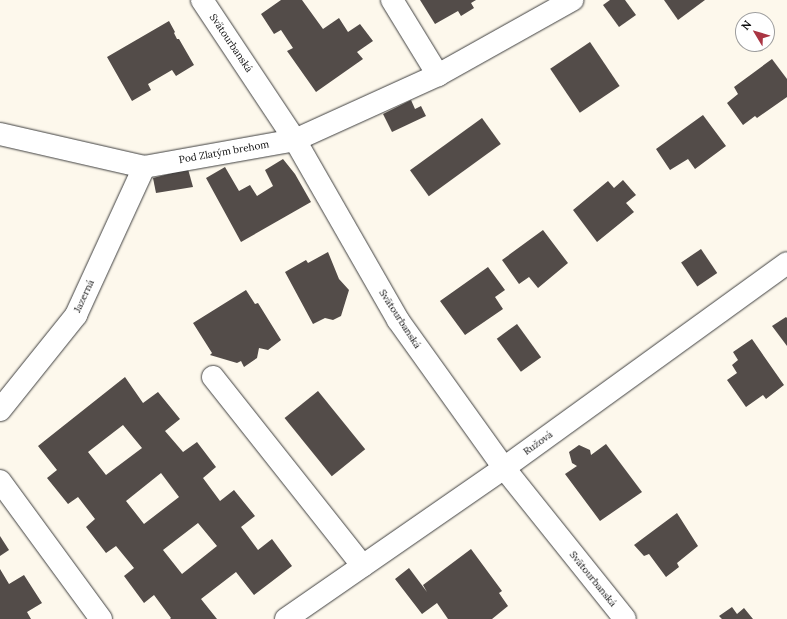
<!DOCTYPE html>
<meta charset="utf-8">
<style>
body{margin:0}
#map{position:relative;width:787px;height:619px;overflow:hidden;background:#fdf8ec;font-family:Lora,serif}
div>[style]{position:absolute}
.building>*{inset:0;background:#534c49;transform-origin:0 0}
.roads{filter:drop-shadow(0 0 1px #3f3f3f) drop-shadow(0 0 1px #3f3f3f)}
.minor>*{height:22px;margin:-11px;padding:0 11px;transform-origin:11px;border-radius:11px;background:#fff}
span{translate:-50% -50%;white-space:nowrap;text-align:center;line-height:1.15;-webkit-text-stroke:4px #fff;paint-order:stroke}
.street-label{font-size:10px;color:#0c0c0c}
.north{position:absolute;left:735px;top:12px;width:40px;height:40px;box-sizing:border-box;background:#fff;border:1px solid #9e9e9e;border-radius:50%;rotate:308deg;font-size:11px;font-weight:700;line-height:16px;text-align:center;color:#0c0c0c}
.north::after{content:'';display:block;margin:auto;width:14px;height:18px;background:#aa3543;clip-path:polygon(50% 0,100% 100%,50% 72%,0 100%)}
</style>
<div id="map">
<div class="building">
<i style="clip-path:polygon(281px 0,302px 0,323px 29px,339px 18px,348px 32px,360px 24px,373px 41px,357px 52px,363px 59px,316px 92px,287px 51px,293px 48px,281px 30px,274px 34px,261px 14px)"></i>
<i style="clip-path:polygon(420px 0,476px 0,471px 3px,474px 8px,461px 16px,458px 11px,435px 24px)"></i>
<i style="clip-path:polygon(610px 0,625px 0,636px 15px,619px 27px,603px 5px)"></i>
<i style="clip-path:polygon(664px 0,705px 0,678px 20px)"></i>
<i style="clip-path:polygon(169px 21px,175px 32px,174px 33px,177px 39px,179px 39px,194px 65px,176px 76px,172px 70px,148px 84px,151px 90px,132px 101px,107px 57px)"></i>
<i style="left:590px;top:42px;width:53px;height:48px;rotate:56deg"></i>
<i style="clip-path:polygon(772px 59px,787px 79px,787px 97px,757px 118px,755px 116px,743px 125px,727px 103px,738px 94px,734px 87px)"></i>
<i style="clip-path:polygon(411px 100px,415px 109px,421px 106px,426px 116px,392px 132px,383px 114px)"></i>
<i style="clip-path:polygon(703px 115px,726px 146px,695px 169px,688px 159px,670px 170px,656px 149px)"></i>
<i style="left:482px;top:118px;width:32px;height:89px;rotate:54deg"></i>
<i style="clip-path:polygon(283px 159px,295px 174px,311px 202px,241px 242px,206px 178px,225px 167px,239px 191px,250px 185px,257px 196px,273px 186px,265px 170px)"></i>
<i style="clip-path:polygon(188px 169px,193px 187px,156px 193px,153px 178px)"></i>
<i style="clip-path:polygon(623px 180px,636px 195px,626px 203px,634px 212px,597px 242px,573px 210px,608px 181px,614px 188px)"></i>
<i style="clip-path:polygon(543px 230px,568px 263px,538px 288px,529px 277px,519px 284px,502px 260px)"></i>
<i style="left:701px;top:249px;width:29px;height:24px;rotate:56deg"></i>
<i style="clip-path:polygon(328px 252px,339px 279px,349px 290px,341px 316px,333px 320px,325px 318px,313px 324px,285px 272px,306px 260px,308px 263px)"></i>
<i style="clip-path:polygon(488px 267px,505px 290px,495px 297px,503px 309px,465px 335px,440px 301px)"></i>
<i style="clip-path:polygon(246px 290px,255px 304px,258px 303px,281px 340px,268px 350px,259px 348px,257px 358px,244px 367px,241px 361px,237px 363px,210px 355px,212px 353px,193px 323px)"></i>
<i style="clip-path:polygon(786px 317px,787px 318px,787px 346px,772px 326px)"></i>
<i style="left:517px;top:324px;width:41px;height:25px;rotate:54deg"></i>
<i style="clip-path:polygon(752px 339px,784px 385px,766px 399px,763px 395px,746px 407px,727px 380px,737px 373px,732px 365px,738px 360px,733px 352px)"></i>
<i style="clip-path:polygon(evenodd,125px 377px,143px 403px,158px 392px,180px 419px,165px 431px,183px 452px,197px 442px,216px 467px,203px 478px,220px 501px,234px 490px,255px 516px,241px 527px,258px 550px,272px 539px,292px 566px,254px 595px,236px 572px,201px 599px,217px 619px,170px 619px,171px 618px,154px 595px,144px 603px,124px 576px,134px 568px,116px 546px,106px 553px,86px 527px,95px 519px,78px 497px,68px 504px,47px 478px,57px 470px,38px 446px,125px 377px,123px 425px,142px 448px,106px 475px,88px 452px,123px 425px,125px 377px,161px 473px,179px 497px,144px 524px,126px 501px,161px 473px,125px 377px,198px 523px,217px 546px,182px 574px,163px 550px,198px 523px)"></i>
<i style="left:318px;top:391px;width:75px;height:43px;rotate:51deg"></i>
<i style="clip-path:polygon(606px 444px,642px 492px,600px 521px,565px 474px,577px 466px,572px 463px,569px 452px,579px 445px,590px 450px,591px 455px)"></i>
<i style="clip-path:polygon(677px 513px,698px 546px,677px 563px,679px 567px,666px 577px,649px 554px,644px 556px,634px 545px)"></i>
<i style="clip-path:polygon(0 536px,9px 550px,0 556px)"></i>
<i style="clip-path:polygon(471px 549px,502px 591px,499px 593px,508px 606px,492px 619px,448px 619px,437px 603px,422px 614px,395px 579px,409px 568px,427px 592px,423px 585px)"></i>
<i style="clip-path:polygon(0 569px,9px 584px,24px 575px,42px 603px,27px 612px,31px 619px,0 619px)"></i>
<i style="clip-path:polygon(732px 607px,737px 614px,744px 608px,753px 619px,722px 619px,719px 616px)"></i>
</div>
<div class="roads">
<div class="minor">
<i style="left:202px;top:0;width:168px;rotate:56.4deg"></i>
<i style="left:295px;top:140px;width:207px;rotate:60.2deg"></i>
<i style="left:398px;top:320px;width:182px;rotate:54.4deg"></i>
<i style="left:504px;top:468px;width:193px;rotate:51.3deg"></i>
<i style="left:392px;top:0;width:88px;rotate:58.5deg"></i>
<i style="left:0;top:134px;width:148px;rotate:12.9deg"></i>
<i style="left:144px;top:167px;width:153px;rotate:-10.1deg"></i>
<i style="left:295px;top:140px;width:157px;rotate:-24.4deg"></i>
<i style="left:438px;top:75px;width:154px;rotate:-29.2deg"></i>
<i style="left:213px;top:377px;width:241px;rotate:51.6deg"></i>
<i style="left:0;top:410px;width:122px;rotate:-51.3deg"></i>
<i style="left:76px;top:315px;width:163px;rotate:-65.3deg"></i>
<i style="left:0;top:481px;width:171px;rotate:53.8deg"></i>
<i style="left:286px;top:619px;width:265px;rotate:-34.7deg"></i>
<i style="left:504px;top:468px;width:349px;rotate:-35.9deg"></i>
</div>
</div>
<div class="street-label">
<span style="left:231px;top:43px;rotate:56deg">Svätourbanská</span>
<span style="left:224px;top:152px;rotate:-10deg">Pod Zlatým brehom</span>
<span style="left:84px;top:296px;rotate:-65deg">Jazerná</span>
<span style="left:400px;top:319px;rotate:57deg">Svätourbanská</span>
<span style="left:538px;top:443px;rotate:-36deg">Ružová</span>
<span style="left:593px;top:579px;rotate:51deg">Svätourbanská</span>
</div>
<div class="north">N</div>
</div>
